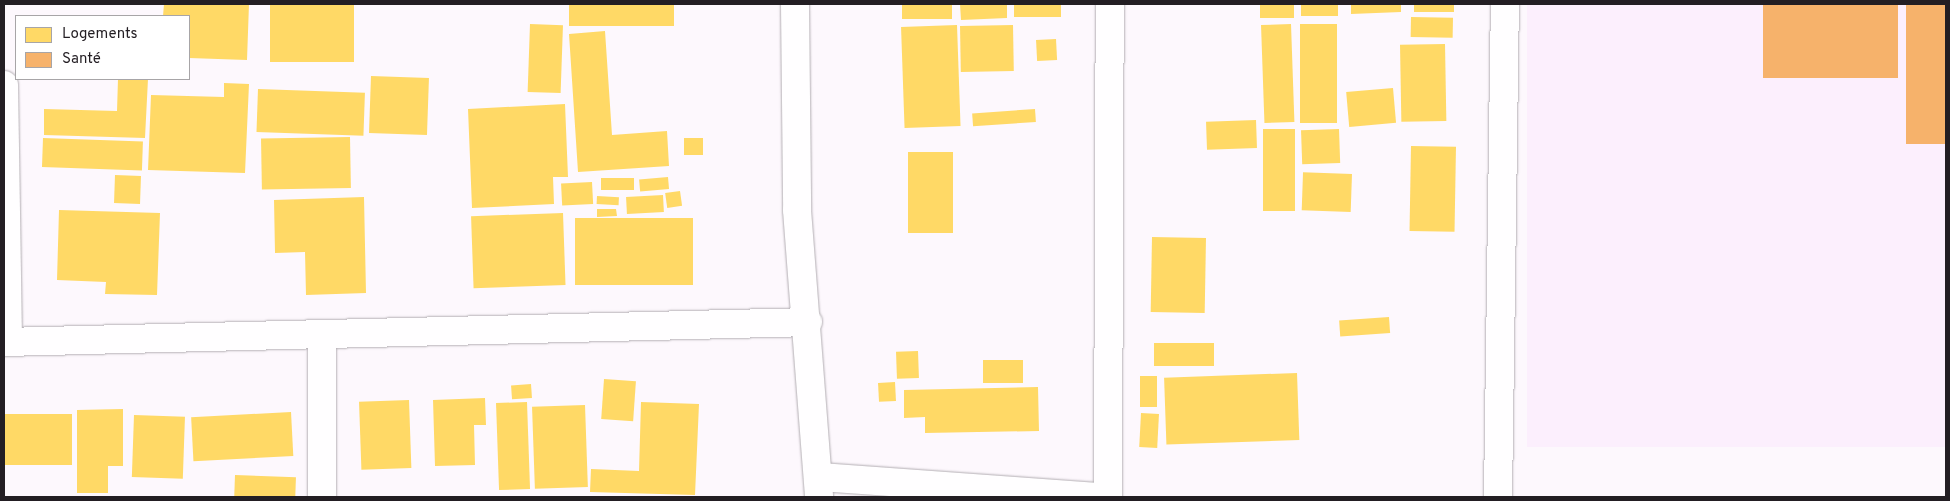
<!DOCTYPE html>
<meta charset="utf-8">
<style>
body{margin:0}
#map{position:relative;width:1950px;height:501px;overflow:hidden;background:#fdf8fd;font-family:Overpass,sans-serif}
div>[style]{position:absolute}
.built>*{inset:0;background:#fceffd;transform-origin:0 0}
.homes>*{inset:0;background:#ffd966;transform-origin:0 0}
.health>*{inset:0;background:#f6b26b;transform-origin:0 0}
.roads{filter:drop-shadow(0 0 1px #b3aeb3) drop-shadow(0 0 1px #b3aeb3)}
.minor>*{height:28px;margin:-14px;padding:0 14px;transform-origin:14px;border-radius:14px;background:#fffeff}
span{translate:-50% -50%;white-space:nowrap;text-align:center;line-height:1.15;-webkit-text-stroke:5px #fff;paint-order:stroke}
.frame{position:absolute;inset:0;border:5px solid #231e23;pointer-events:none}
.legend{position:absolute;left:15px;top:15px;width:175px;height:65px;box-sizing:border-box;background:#fff;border:1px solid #a7a5a7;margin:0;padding:6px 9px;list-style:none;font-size:15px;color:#231e23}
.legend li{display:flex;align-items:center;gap:10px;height:25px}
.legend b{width:25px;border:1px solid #a7a5a7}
</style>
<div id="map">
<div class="built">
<i style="left:1527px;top:4px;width:419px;height:443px"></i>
</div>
<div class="homes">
<i style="clip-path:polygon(164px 4px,249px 4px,247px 60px,189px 58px,189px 16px,163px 16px)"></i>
<i style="left:270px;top:4px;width:84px;height:58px"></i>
<i style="left:569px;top:4px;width:105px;height:22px"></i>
<i style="left:902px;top:4px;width:50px;height:15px"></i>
<i style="clip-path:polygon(960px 4px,1007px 4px,1007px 18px,961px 20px)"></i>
<i style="left:1014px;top:4px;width:47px;height:13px"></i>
<i style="left:1260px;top:4px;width:34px;height:14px"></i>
<i style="left:1301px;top:4px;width:37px;height:12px"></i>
<i style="clip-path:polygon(1351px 4px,1401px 4px,1401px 12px,1351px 14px)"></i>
<i style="left:1414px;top:4px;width:40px;height:8px"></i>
<i style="left:1411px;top:17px;width:42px;height:20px;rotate:1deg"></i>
<i style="left:530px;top:24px;width:33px;height:68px;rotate:2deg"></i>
<i style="left:1291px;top:24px;width:98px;height:30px;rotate:88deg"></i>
<i style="left:1337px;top:24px;width:99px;height:37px;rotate:90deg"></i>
<i style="left:957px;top:25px;width:101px;height:56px;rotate:88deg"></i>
<i style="left:1013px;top:25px;width:46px;height:53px;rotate:89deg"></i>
<i style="clip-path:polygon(605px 31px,612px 135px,667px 131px,669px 166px,578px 172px,569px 34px)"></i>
<i style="left:1056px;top:39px;width:21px;height:20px;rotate:87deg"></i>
<i style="left:1445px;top:44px;width:77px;height:45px;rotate:89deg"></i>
<i style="left:371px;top:76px;width:58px;height:57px;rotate:2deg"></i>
<i style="clip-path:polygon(118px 79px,148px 79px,145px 138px,44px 135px,44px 109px,117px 111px)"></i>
<i style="clip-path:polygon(224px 83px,249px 84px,245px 173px,148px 170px,151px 95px,224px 97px)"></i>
<i style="left:1393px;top:88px;width:35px;height:47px;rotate:85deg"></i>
<i style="left:258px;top:89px;width:107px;height:43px;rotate:2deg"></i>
<i style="clip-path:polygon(565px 104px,568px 177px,553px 177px,554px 204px,472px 208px,468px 109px)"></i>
<i style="left:1035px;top:109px;width:13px;height:63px;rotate:86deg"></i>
<i style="left:1256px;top:120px;width:28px;height:50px;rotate:88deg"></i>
<i style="left:1263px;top:129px;width:32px;height:82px"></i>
<i style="left:1339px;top:129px;width:34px;height:38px;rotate:88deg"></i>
<i style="left:350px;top:137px;width:51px;height:89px;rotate:89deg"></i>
<i style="left:43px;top:138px;width:100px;height:29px;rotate:2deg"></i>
<i style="left:684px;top:138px;width:19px;height:17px"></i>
<i style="left:1411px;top:146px;width:45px;height:85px;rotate:1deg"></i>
<i style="left:908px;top:152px;width:45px;height:81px"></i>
<i style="left:1352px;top:174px;width:38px;height:49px;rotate:92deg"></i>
<i style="left:115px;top:175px;width:26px;height:28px;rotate:2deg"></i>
<i style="left:668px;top:177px;width:12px;height:29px;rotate:85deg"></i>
<i style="left:601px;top:178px;width:33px;height:12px"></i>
<i style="left:592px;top:182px;width:22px;height:31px;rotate:87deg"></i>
<i style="left:680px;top:191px;width:15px;height:15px;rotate:82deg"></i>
<i style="left:663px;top:195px;width:17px;height:37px;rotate:87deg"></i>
<i style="left:597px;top:196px;width:22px;height:8px;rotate:3deg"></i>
<i style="clip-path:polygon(364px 197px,366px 293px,306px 295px,305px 252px,275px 253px,274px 200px)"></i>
<i style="clip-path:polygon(597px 209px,616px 209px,617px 216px,597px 217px)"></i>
<i style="clip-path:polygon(59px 210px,160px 213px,157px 295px,105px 294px,106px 282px,57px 280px)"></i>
<i style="left:563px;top:213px;width:72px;height:92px;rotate:88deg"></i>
<i style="left:693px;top:218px;width:67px;height:118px;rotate:90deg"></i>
<i style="left:1152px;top:237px;width:54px;height:75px;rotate:1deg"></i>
<i style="left:1389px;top:317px;width:16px;height:50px;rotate:86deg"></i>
<i style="left:1214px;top:343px;width:23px;height:60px;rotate:90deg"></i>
<i style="left:918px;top:351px;width:27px;height:22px;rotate:88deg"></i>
<i style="left:1023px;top:360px;width:23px;height:40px;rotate:90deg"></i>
<i style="left:1297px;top:373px;width:67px;height:133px;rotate:88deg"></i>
<i style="left:1157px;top:376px;width:31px;height:17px;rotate:90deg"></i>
<i style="left:604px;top:379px;width:32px;height:40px;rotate:4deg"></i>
<i style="left:895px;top:382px;width:19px;height:17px;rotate:87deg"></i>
<i style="left:531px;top:384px;width:14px;height:20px;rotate:86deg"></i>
<i style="clip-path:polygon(1038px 387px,1039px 431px,925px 433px,925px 417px,904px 418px,904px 390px)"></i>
<i style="clip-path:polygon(485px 398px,486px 425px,474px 425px,475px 465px,435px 466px,433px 400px)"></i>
<i style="left:409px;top:400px;width:68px;height:50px;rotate:88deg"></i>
<i style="left:527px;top:402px;width:87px;height:31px;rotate:88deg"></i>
<i style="clip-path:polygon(641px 402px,699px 404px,695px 495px,590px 492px,591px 469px,639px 471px)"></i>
<i style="left:585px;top:405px;width:82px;height:53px;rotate:88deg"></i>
<i style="clip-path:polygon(123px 409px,123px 466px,108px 466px,108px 493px,77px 493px,77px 410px)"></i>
<i style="left:291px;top:412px;width:44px;height:100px;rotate:87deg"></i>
<i style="left:1141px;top:413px;width:18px;height:34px;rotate:3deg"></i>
<i style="left:72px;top:414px;width:51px;height:68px;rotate:90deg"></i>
<i style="left:134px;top:415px;width:51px;height:62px;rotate:2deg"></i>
<i style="left:235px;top:475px;width:61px;height:22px;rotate:2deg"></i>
</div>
<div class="health">
<i style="left:1763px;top:4px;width:135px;height:74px"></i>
<i style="left:1906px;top:4px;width:40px;height:140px"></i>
</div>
<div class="roads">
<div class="minor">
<i style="left:795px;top:4px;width:206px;rotate:89.4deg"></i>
<i style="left:797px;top:210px;width:288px;rotate:85.6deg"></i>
<i style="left:4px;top:85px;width:257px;rotate:89.1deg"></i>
<i style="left:322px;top:334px;width:163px;rotate:90deg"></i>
<i style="left:4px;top:342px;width:804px;rotate:-1.42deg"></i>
<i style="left:820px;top:477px;width:278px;rotate:4.1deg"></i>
<i style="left:1108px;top:497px;width:493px;rotate:-89.8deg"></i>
<i style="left:1498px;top:497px;width:493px;rotate:-89.2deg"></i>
</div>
</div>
<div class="frame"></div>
<ul class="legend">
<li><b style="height:14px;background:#ffd966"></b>Logements</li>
<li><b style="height:14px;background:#f6b26b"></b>Santé</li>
</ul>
</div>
